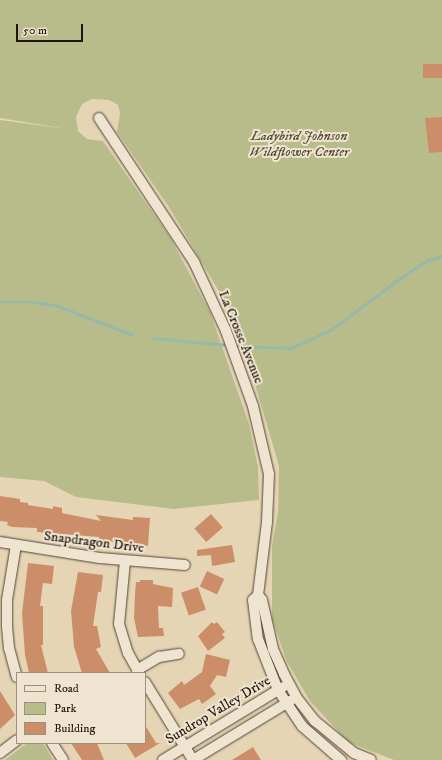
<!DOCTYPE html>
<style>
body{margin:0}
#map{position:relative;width:442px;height:760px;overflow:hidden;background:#e6d5b5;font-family:"IM FELL DW Pica",serif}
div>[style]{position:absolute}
.green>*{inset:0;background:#b8bc8b}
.stream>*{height:2.5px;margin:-1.25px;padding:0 1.25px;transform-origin:1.25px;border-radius:1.25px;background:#97b9a9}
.building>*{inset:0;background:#cc8e68;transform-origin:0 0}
.roads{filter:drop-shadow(0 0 1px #504438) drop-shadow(0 0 1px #504438)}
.minor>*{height:10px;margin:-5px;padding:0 5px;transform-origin:5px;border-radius:5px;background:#efe4cf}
span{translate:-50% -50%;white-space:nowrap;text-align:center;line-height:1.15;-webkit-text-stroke:4px #efe4cf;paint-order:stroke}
.park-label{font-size:14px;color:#544f3a;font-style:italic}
.street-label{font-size:14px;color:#1e140e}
.legend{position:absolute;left:16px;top:672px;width:130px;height:72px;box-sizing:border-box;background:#efe4cf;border:1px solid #9b9182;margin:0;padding:5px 7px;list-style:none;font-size:12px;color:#1e140e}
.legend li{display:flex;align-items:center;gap:8px;height:20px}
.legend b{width:20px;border:1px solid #9b9182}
.scale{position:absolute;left:16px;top:24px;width:67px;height:18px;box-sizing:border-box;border:2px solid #1e140e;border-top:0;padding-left:5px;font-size:12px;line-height:14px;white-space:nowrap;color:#1e140e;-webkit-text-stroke:3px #efe4cf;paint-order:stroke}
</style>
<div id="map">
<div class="green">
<i style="clip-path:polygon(0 0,442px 0,442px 760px,394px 760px,348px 742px,310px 701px,287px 662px,272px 619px,272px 546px,278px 512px,279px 466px,236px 320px,169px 207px,117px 132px,120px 113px,118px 105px,109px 100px,92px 99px,82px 104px,76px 117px,78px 131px,87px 139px,103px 141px,171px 239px,210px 312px,249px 424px,258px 467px,259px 500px,174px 509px,76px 497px,44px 481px,0 477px,0 120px,67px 129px,0 118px)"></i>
<i style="clip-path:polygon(27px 743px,43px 743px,53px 760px,5px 760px)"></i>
</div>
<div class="stream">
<i style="left:0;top:302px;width:34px"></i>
<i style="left:34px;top:302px;width:24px;rotate:9deg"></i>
<i style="left:58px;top:306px;width:80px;rotate:21.1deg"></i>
<i style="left:152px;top:338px;width:77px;rotate:5.2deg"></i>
<i style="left:234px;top:346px;width:57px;rotate:2deg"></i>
<i style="left:291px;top:348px;width:44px;rotate:-24.2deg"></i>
<i style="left:331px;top:330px;width:80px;rotate:-36.9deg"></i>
<i style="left:395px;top:282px;width:40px;rotate:-34deg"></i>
<i style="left:428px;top:260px;width:15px;rotate:-16deg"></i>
</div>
<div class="building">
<i style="left:442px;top:64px;width:14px;height:19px;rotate:90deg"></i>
<i style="clip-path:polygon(442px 117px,442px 152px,429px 153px,425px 118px)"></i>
<i style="clip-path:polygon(0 496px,20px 499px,20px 502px,28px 503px,28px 505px,53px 509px,53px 506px,62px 508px,62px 513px,101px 521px,96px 515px,133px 520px,133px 517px,150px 518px,148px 546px,99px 540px,99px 537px,37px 532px,37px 528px,12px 527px,7px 525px,8px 522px,0 521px)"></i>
<i style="left:211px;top:514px;width:18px;height:22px;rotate:49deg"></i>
<i style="clip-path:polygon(232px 545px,235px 562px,212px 566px,211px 555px,197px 556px,197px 550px)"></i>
<i style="clip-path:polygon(28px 563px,54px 566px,52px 584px,43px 583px,40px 606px,43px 606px,43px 645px,41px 645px,48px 673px,29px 673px,25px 655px,22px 613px)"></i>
<i style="left:207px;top:571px;width:19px;height:17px;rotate:25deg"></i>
<i style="clip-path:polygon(78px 572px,103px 575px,101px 592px,98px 592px,93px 626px,97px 626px,101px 647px,96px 649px,110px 673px,82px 673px,74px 647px,71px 611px)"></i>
<i style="clip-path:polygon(140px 580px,153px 580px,153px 584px,173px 588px,172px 607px,158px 606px,159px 628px,163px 628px,164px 636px,138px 637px,134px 618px,135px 593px,136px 582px,140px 582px)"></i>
<i style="left:198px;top:587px;width:24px;height:18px;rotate:71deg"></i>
<i style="clip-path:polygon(212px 622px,214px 624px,217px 622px,225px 632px,222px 634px,225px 638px,208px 651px,198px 636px)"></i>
<i style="clip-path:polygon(206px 654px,230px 660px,226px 677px,217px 675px,210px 686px,216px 694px,202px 704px,199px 699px,180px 709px,168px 693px,182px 681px,184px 685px,202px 672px)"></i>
<i style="clip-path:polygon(0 691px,15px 715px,0 729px)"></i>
<i style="clip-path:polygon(145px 725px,156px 743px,160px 743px,135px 758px,126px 743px,145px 743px)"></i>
<i style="clip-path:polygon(71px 743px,97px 743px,104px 760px,82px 760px)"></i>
<i style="clip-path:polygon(253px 747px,261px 760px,232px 760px)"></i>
</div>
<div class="roads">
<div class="minor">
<i style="left:99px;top:118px;width:173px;rotate:56.6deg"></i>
<i style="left:194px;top:262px;width:76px;rotate:65.1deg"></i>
<i style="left:226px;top:331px;width:80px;rotate:70.2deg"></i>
<i style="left:253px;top:406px;width:70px;rotate:76.8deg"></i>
<i style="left:269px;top:474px;width:48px;rotate:92.4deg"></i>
<i style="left:267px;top:522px;width:74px;rotate:97deg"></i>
<i style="left:258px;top:595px;width:6px;rotate:51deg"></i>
<i style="left:262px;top:600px;width:50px;rotate:77.3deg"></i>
<i style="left:273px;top:649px;width:27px;rotate:66deg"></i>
<i style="left:284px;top:674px;width:26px;rotate:62deg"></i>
<i style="left:296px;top:697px;width:31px;rotate:52deg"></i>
<i style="left:315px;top:721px;width:50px;rotate:39.4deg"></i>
<i style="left:354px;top:753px;width:18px;rotate:22deg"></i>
<i style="left:0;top:542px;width:101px;rotate:9.1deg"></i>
<i style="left:100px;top:558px;width:85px;rotate:4.7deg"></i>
<i style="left:16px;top:545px;width:56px;rotate:99.3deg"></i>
<i style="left:7px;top:600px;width:26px;rotate:90deg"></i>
<i style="left:7px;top:626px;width:22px;rotate:85deg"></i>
<i style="left:9px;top:648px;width:30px;rotate:75deg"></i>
<i style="left:125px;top:561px;width:63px;rotate:95.4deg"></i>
<i style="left:119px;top:624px;width:30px;rotate:73deg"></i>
<i style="left:128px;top:653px;width:23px;rotate:61deg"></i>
<i style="left:258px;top:595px;width:7px;rotate:135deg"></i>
<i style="left:253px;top:600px;width:39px;rotate:83deg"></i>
<i style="left:258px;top:639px;width:55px;rotate:68.6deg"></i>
<i style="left:278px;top:690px;width:43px;rotate:56.3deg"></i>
<i style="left:302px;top:726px;width:52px;rotate:41.1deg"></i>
<i style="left:137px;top:670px;width:26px;rotate:-31deg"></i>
<i style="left:159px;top:657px;width:20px;rotate:-9deg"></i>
<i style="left:145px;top:682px;width:92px;rotate:58.4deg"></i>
<i style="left:52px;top:743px;width:20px;rotate:57deg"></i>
<i style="left:0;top:753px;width:21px;rotate:-37deg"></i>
<i style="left:163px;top:760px;width:140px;rotate:-31.3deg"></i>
<i style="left:193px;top:760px;width:114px;rotate:-31.3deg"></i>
</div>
</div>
<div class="park-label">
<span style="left:299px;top:144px">Ladybird Johnson<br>Wildflower Center</span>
</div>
<div class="street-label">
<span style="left:241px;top:337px;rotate:68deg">La Crosse Avenue</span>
<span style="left:94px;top:542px;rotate:7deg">Snapdragon Drive</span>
<span style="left:218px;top:710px;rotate:-31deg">Sundrop Valley Drive</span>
</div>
<ul class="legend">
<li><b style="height:5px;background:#efe4cf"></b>Road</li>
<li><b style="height:11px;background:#b8bc8b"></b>Park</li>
<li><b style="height:11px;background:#cc8e68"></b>Building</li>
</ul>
<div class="scale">50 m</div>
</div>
